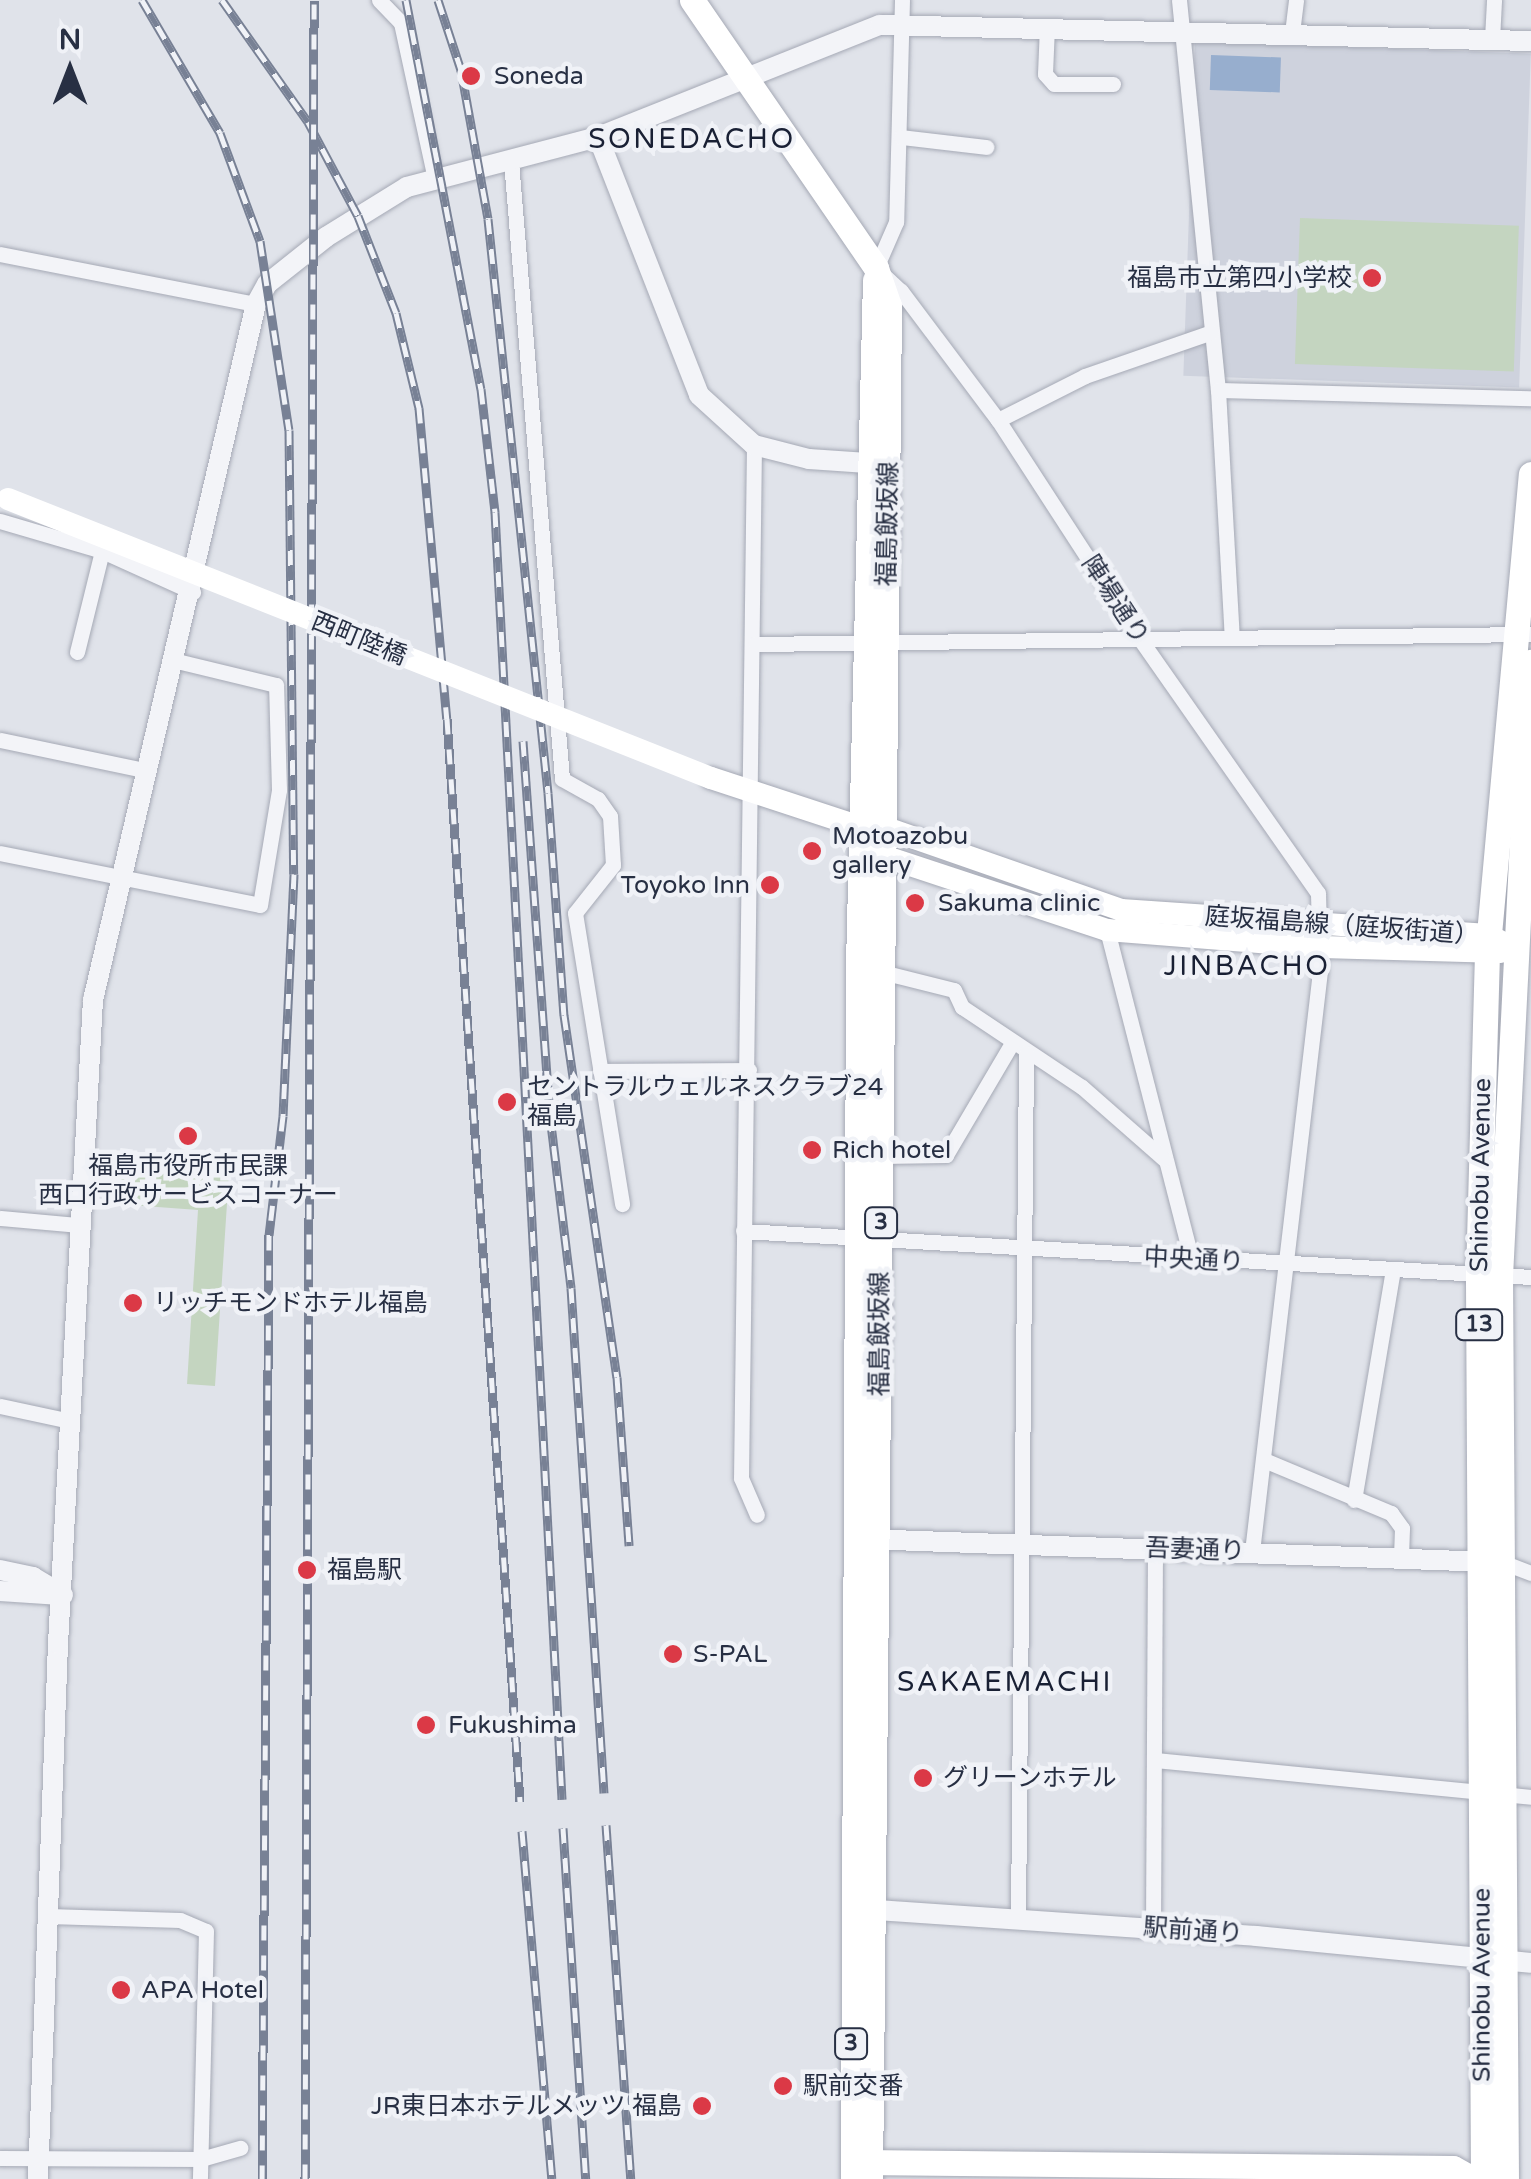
<!DOCTYPE html>
<meta charset="utf-8">
<style>
body{margin:0}
#map{position:relative;width:1531px;height:2179px;overflow:hidden;background:#e0e3ea;font-family:"Varela Round","Noto Sans JP",sans-serif}
div>[style]{position:absolute}
.built>*{inset:0;background:#ced2dd;transform-origin:0 0}
.green>*{inset:0;background:#c4d5c0;transform-origin:0 0}
.water>*{inset:0;background:#97aece;transform-origin:0 0}
.roads{filter:drop-shadow(0 0 2px #a5a9b5) drop-shadow(0 0 2px #a5a9b5)}
.minor>*{height:15px;margin:-7.5px;padding:0 7.5px;transform-origin:7.5px;border-radius:7.5px;background:#f3f4f8}
.tertiary>*{height:20px;margin:-10px;padding:0 10px;transform-origin:10px;border-radius:10px;background:#f3f4f8}
.secondary>*{height:22px;margin:-11px;padding:0 11px;transform-origin:11px;border-radius:11px;background:#fff}
.primary>*{height:25px;margin:-12.5px;padding:0 12.5px;transform-origin:12.5px;border-radius:12.5px;background:#fff}
.trunk>*{height:25px;margin:-12.5px;padding:0 12.5px;transform-origin:12.5px;border-radius:12.5px;background:#fff}
.rail>*{height:9px;margin-top:-4.5px;transform-origin:0;background:repeating-linear-gradient(90deg,#f0f2f7 0 15px,#788195 0 30px);box-sizing:border-box;border-block:2px solid #788195}
.secondary-bridge>*{height:22px;margin:-11px;padding:0 11px;transform-origin:11px;border-radius:11px;background:#fff}
.dots>*{width:28px;height:28px;translate:-50% -50%;box-sizing:border-box;border:5px solid #f0f2f7;border-radius:50%}
span{translate:-50% -50%;white-space:nowrap;text-align:center;line-height:1.15;-webkit-text-stroke:9px #f0f2f7;paint-order:stroke}
.shield-label span{padding:2px 8px;background:#f0f2f7;border:2px solid;border-radius:8px;-webkit-text-stroke-width:0}
.shield-label{font-size:22px;color:#272f43;font-weight:700}
.poi-label{font-size:25px;color:#272f43}
.left{translate:0 -50%;text-align:left}
.right{translate:-100% -50%;text-align:right}
.street-label{font-size:25px;color:#272f43}
.neighbourhood-label{font-size:28px;color:#192034;letter-spacing:2.5px}
.north{position:absolute;left:20px;top:20px;width:100px;height:100px;-webkit-text-stroke:8px #f0f2f7;paint-order:stroke;rotate:0deg;font-size:28px;font-weight:700;line-height:40px;text-align:center;color:#272f43}
.north::after{content:'';display:block;margin:auto;width:35px;height:45px;background:#272f43;clip-path:polygon(50% 0,100% 100%,50% 72%,0 100%)}
</style>
<div id="map">
<div class="built">
<i style="left:1195px;top:42px;width:336px;height:334px;rotate:2deg"></i>
</div>
<div class="green">
<i style="left:1300px;top:218px;width:219px;height:146px;rotate:2deg"></i>
<i style="clip-path:polygon(121px 1151px,230px 1158px,215px 1386px,187px 1384px,198px 1210px,117px 1204px)"></i>
</div>
<div class="water">
<i style="left:1211px;top:55px;width:70px;height:35px;rotate:2deg"></i>
</div>
<div class="roads">
<div class="minor">
<i style="left:379px;top:0;width:32px;rotate:46deg"></i>
<i style="left:401px;top:23px;width:160px;rotate:77.7deg"></i>
<i style="left:902px;top:0;width:222px;rotate:91.5deg"></i>
<i style="left:896px;top:222px;width:50px;rotate:113.5deg"></i>
<i style="left:876px;top:268px;width:34px;rotate:43deg"></i>
<i style="left:901px;top:291px;width:161px;rotate:53.1deg"></i>
<i style="left:998px;top:420px;width:261px;rotate:57deg"></i>
<i style="left:1140px;top:639px;width:310px;rotate:55deg"></i>
<i style="left:1318px;top:893px;width:78px;rotate:88.5deg"></i>
<i style="left:1320px;top:971px;width:585px;rotate:96.68deg"></i>
<i style="left:1179px;top:0;width:392px;rotate:84.3deg"></i>
<i style="left:1218px;top:390px;width:247px;rotate:86.8deg"></i>
<i style="left:1047px;top:26px;width:48px;rotate:92.4deg"></i>
<i style="left:1045px;top:74px;width:13px;rotate:48deg"></i>
<i style="left:1054px;top:84px;width:59px"></i>
<i style="left:1292px;top:33px;width:33px;rotate:-83deg"></i>
<i style="left:1492px;top:39px;width:39px;rotate:-87deg"></i>
<i style="left:901px;top:137px;width:86px;rotate:6.7deg"></i>
<i style="left:511px;top:161px;width:620px;rotate:85.28deg"></i>
<i style="left:562px;top:779px;width:41px;rotate:29.1deg"></i>
<i style="left:598px;top:799px;width:21px;rotate:55deg"></i>
<i style="left:610px;top:816px;width:49px;rotate:86.5deg"></i>
<i style="left:613px;top:865px;width:61px;rotate:128.4deg"></i>
<i style="left:575px;top:913px;width:295px;rotate:80.8deg"></i>
<i style="left:0;top:254px;width:261px;rotate:11.1deg"></i>
<i style="left:1218px;top:390px;width:313px;rotate:1.5deg"></i>
<i style="left:998px;top:420px;width:97px;rotate:-26.8deg"></i>
<i style="left:1085px;top:376px;width:134px;rotate:-19.1deg"></i>
<i style="left:754px;top:445px;width:1033px;rotate:90.72deg"></i>
<i style="left:741px;top:1478px;width:40px;rotate:66.6deg"></i>
<i style="left:0;top:521px;width:106px;rotate:16.4deg"></i>
<i style="left:102px;top:551px;width:100px;rotate:24.3deg"></i>
<i style="left:755px;top:644px;width:776px;rotate:-0.74deg"></i>
<i style="left:77px;top:652px;width:104px;rotate:-76.1deg"></i>
<i style="left:0;top:740px;width:151px;rotate:11.8deg"></i>
<i style="left:0;top:853px;width:265px;rotate:11.3deg"></i>
<i style="left:260px;top:905px;width:117px;rotate:-80.6deg"></i>
<i style="left:279px;top:790px;width:105px;rotate:-91.6deg"></i>
<i style="left:276px;top:685px;width:102px;rotate:-166.4deg"></i>
<i style="left:1107px;top:930px;width:341px;rotate:75.6deg"></i>
<i style="left:882px;top:972px;width:74px;rotate:14deg"></i>
<i style="left:954px;top:990px;width:19px;rotate:65deg"></i>
<i style="left:962px;top:1007px;width:144px;rotate:33.7deg"></i>
<i style="left:1082px;top:1087px;width:109px;rotate:41.3deg"></i>
<i style="left:600px;top:1071px;width:149px;rotate:-0.4deg"></i>
<i style="left:881px;top:1156px;width:65px;rotate:-0.9deg"></i>
<i style="left:946px;top:1155px;width:130px;rotate:-59.5deg"></i>
<i style="left:0;top:1218px;width:78px;rotate:5.1deg"></i>
<i style="left:743px;top:1231px;width:789px;rotate:3.34deg"></i>
<i style="left:0;top:1406px;width:72px;rotate:12.1deg"></i>
<i style="left:1264px;top:1460px;width:138px;rotate:22.7deg"></i>
<i style="left:1391px;top:1513px;width:19px;rotate:54deg"></i>
<i style="left:1402px;top:1528px;width:30px;rotate:92deg"></i>
<i style="left:1354px;top:1500px;width:233px;rotate:-80.4deg"></i>
<i style="left:1502px;top:1562px;width:31px;rotate:21deg"></i>
<i style="left:1155px;top:1760px;width:378px;rotate:5.6deg"></i>
<i style="left:48px;top:1916px;width:132px;rotate:1.7deg"></i>
<i style="left:180px;top:1920px;width:28px;rotate:23deg"></i>
<i style="left:206px;top:1931px;width:248px;rotate:91.4deg"></i>
<i style="left:1018px;top:1919px;width:866px;rotate:-89.47deg"></i>
<i style="left:1153px;top:1929px;width:380px;rotate:-89.7deg"></i>
<i style="left:0;top:2158px;width:201px;rotate:0.3deg"></i>
<i style="left:201px;top:2159px;width:41px;rotate:-15.8deg"></i>
</div>
<div class="tertiary">
<i style="left:598px;top:137px;width:277px;rotate:68.6deg"></i>
<i style="left:699px;top:395px;width:74px;rotate:42.3deg"></i>
<i style="left:754px;top:445px;width:57px;rotate:14.3deg"></i>
<i style="left:809px;top:459px;width:73px;rotate:3.9deg"></i>
<i style="left:865px;top:1539px;width:625px;rotate:2.11deg"></i>
<i style="left:0;top:1570px;width:34px;rotate:12deg"></i>
<i style="left:33px;top:1577px;width:35px;rotate:31deg"></i>
<i style="left:0;top:1591px;width:61px;rotate:3.8deg"></i>
<i style="left:861px;top:1909px;width:396px;rotate:3.9deg"></i>
<i style="left:1256px;top:1936px;width:276px;rotate:5.6deg"></i>
<i style="left:38px;top:2179px;width:535px;rotate:-87.86deg"></i>
<i style="left:58px;top:1644px;width:645px;rotate:-86.89deg"></i>
<i style="left:93px;top:1000px;width:715px;rotate:-76.82deg"></i>
<i style="left:256px;top:304px;width:23px;rotate:-61deg"></i>
<i style="left:267px;top:284px;width:75px;rotate:-38.5deg"></i>
<i style="left:326px;top:237px;width:95px;rotate:-31.7deg"></i>
<i style="left:407px;top:187px;width:197px;rotate:-14.7deg"></i>
<i style="left:598px;top:137px;width:303px;rotate:-21.7deg"></i>
<i style="left:880px;top:25px;width:651px;rotate:1.41deg"></i>
</div>
<div class="secondary">
<i style="left:711px;top:778px;width:157px;rotate:18.2deg"></i>
<i style="left:860px;top:827px;width:23px"></i>
<i style="left:883px;top:827px;width:252px;rotate:19.2deg"></i>
<i style="left:1121px;top:910px;width:368px;rotate:3.9deg"></i>
<i style="left:1488px;top:935px;width:16px;rotate:27deg"></i>
<i style="left:873px;top:842px;width:17px;rotate:54deg"></i>
<i style="left:883px;top:856px;width:236px;rotate:18.3deg"></i>
<i style="left:1107px;top:930px;width:216px;rotate:4.5deg"></i>
<i style="left:1322px;top:947px;width:179px;rotate:1.6deg"></i>
</div>
<div class="primary">
<i style="left:692px;top:0;width:325px;rotate:55.5deg"></i>
<i style="left:876px;top:268px;width:39px;rotate:71deg"></i>
<i style="left:889px;top:305px;width:1874px;rotate:90.58deg"></i>
<i style="left:860px;top:2162px;width:593px;rotate:0.58deg"></i>
<i style="left:1453px;top:2168px;width:23px;rotate:29deg"></i>
<i style="left:853px;top:2179px;width:1214px;rotate:-89.76deg"></i>
<i style="left:858px;top:965px;width:685px;rotate:-88.58deg"></i>
</div>
<div class="trunk">
<i style="left:1483px;top:2179px;width:904px;rotate:-90.32deg"></i>
<i style="left:1478px;top:1275px;width:319px;rotate:-88.4deg"></i>
<i style="left:1487px;top:956px;width:484px;rotate:-84.8deg"></i>
<i style="left:1506px;top:2179px;width:903px;rotate:-90.38deg"></i>
<i style="left:1500px;top:1276px;width:615px;rotate:-87.11deg"></i>
</div>
</div>
<div class="rail">
<i style="left:142px;top:0;width:154px;rotate:59.6deg"></i>
<i style="left:220px;top:133px;width:115px;rotate:69.7deg"></i>
<i style="left:260px;top:241px;width:191px;rotate:81.3deg"></i>
<i style="left:289px;top:430px;width:444px;rotate:89.4deg"></i>
<i style="left:294px;top:874px;width:242px;rotate:92.6deg"></i>
<i style="left:283px;top:1116px;width:120px;rotate:96.7deg"></i>
<i style="left:269px;top:1235px;width:944px;rotate:90.42deg"></i>
<i style="left:222px;top:0;width:149px;rotate:54.8deg"></i>
<i style="left:308px;top:122px;width:106px;rotate:62deg"></i>
<i style="left:358px;top:216px;width:104px;rotate:68.6deg"></i>
<i style="left:396px;top:313px;width:98px;rotate:76.4deg"></i>
<i style="left:419px;top:408px;width:312px;rotate:84.9deg"></i>
<i style="left:447px;top:719px;width:1085px;rotate:86.14deg"></i>
<i style="left:406px;top:0;width:396px;rotate:79.1deg"></i>
<i style="left:481px;top:389px;width:124px;rotate:83.5deg"></i>
<i style="left:495px;top:512px;width:1289px;rotate:87.02deg"></i>
<i style="left:438px;top:0;width:74px;rotate:71.8deg"></i>
<i style="left:461px;top:70px;width:151px;rotate:79.7deg"></i>
<i style="left:488px;top:219px;width:577px;rotate:84.03deg"></i>
<i style="left:548px;top:793px;width:223px;rotate:85.9deg"></i>
<i style="left:564px;top:1015px;width:366px;rotate:81.7deg"></i>
<i style="left:617px;top:1377px;width:169px;rotate:85.9deg"></i>
<i style="left:523px;top:741px;width:376px;rotate:85.9deg"></i>
<i style="left:550px;top:1116px;width:173px;rotate:83deg"></i>
<i style="left:571px;top:1288px;width:506px;rotate:86.26deg"></i>
<i style="left:606px;top:1825px;width:355px;rotate:86deg"></i>
<i style="left:563px;top:1828px;width:352px;rotate:86.3deg"></i>
<i style="left:522px;top:1831px;width:349px;rotate:85.1deg"></i>
<i style="left:305px;top:2179px;width:2179px;rotate:-89.76deg"></i>
</div>
<div class="secondary-bridge">
<i style="left:8px;top:499px;width:756px;rotate:21.65deg"></i>
</div>
<div class="dots">
<i style="left:471px;top:76px;background:#db3946"></i>
<i style="left:1372px;top:278px;background:#db3946"></i>
<i style="left:812px;top:851px;background:#db3946"></i>
<i style="left:770px;top:885px;background:#db3946"></i>
<i style="left:915px;top:903px;background:#db3946"></i>
<i style="left:507px;top:1102px;background:#db3946"></i>
<i style="left:188px;top:1136px;background:#db3946"></i>
<i style="left:812px;top:1150px;background:#db3946"></i>
<i style="left:133px;top:1303px;background:#db3946"></i>
<i style="left:307px;top:1570px;background:#db3946"></i>
<i style="left:673px;top:1654px;background:#db3946"></i>
<i style="left:426px;top:1725px;background:#db3946"></i>
<i style="left:923px;top:1778px;background:#db3946"></i>
<i style="left:121px;top:1990px;background:#db3946"></i>
<i style="left:783px;top:2086px;background:#db3946"></i>
<i style="left:702px;top:2106px;background:#db3946"></i>
</div>
<div class="shield-label">
<span style="left:881px;top:1223px">3</span>
<span style="left:1479px;top:1325px">13</span>
<span style="left:851px;top:2044px">3</span>
</div>
<div class="poi-label">
<span class="left" style="left:494px;top:76px">Soneda</span>
<span class="right" style="left:1352px;top:278px">福島市立第四小学校</span>
<span class="left" style="left:832px;top:851px">Motoazobu<br>gallery</span>
<span class="right" style="left:750px;top:885px">Toyoko Inn</span>
<span class="left" style="left:938px;top:903px">Sakuma clinic</span>
<span class="left" style="left:527px;top:1102px">セントラルウェルネスクラブ24<br>福島</span>
<span class="left" style="left:832px;top:1150px">Rich hotel</span>
<span style="left:188px;top:1181px">福島市役所市民課<br>西口行政サービスコーナー</span>
<span class="left" style="left:153px;top:1303px">リッチモンドホテル福島</span>
<span class="left" style="left:327px;top:1570px">福島駅</span>
<span class="left" style="left:693px;top:1654px">S-PAL</span>
<span class="left" style="left:448px;top:1725px">Fukushima</span>
<span class="left" style="left:943px;top:1778px">グリーンホテル</span>
<span class="left" style="left:141px;top:1990px">APA Hotel</span>
<span class="left" style="left:803px;top:2086px">駅前交番</span>
<span class="right" style="left:682px;top:2106px">JR東日本ホテルメッツ 福島</span>
</div>
<div class="street-label">
<span style="left:888px;top:524px;rotate:-89deg">福島飯坂線</span>
<span style="left:1115px;top:600px;rotate:57deg">陣場通り</span>
<span style="left:359px;top:639px;rotate:22deg">西町陸橋</span>
<span style="left:1342px;top:926px;rotate:4deg">庭坂福島線（庭坂街道）</span>
<span style="left:1481px;top:1175px;rotate:-89deg">Shinobu Avenue</span>
<span style="left:1194px;top:1260px;rotate:3deg">中央通り</span>
<span style="left:880px;top:1334px;rotate:-90deg">福島飯坂線</span>
<span style="left:1195px;top:1550px;rotate:2deg">吾妻通り</span>
<span style="left:1193px;top:1931px;rotate:4deg">駅前通り</span>
<span style="left:1482px;top:1985px;rotate:-90deg">Shinobu Avenue</span>
</div>
<div class="neighbourhood-label">
<span style="left:692px;top:139px">SONEDACHO</span>
<span style="left:1247px;top:966px">JINBACHO</span>
<span style="left:1005px;top:1682px">SAKAEMACHI</span>
</div>
<div class="north">N</div>
</div>
